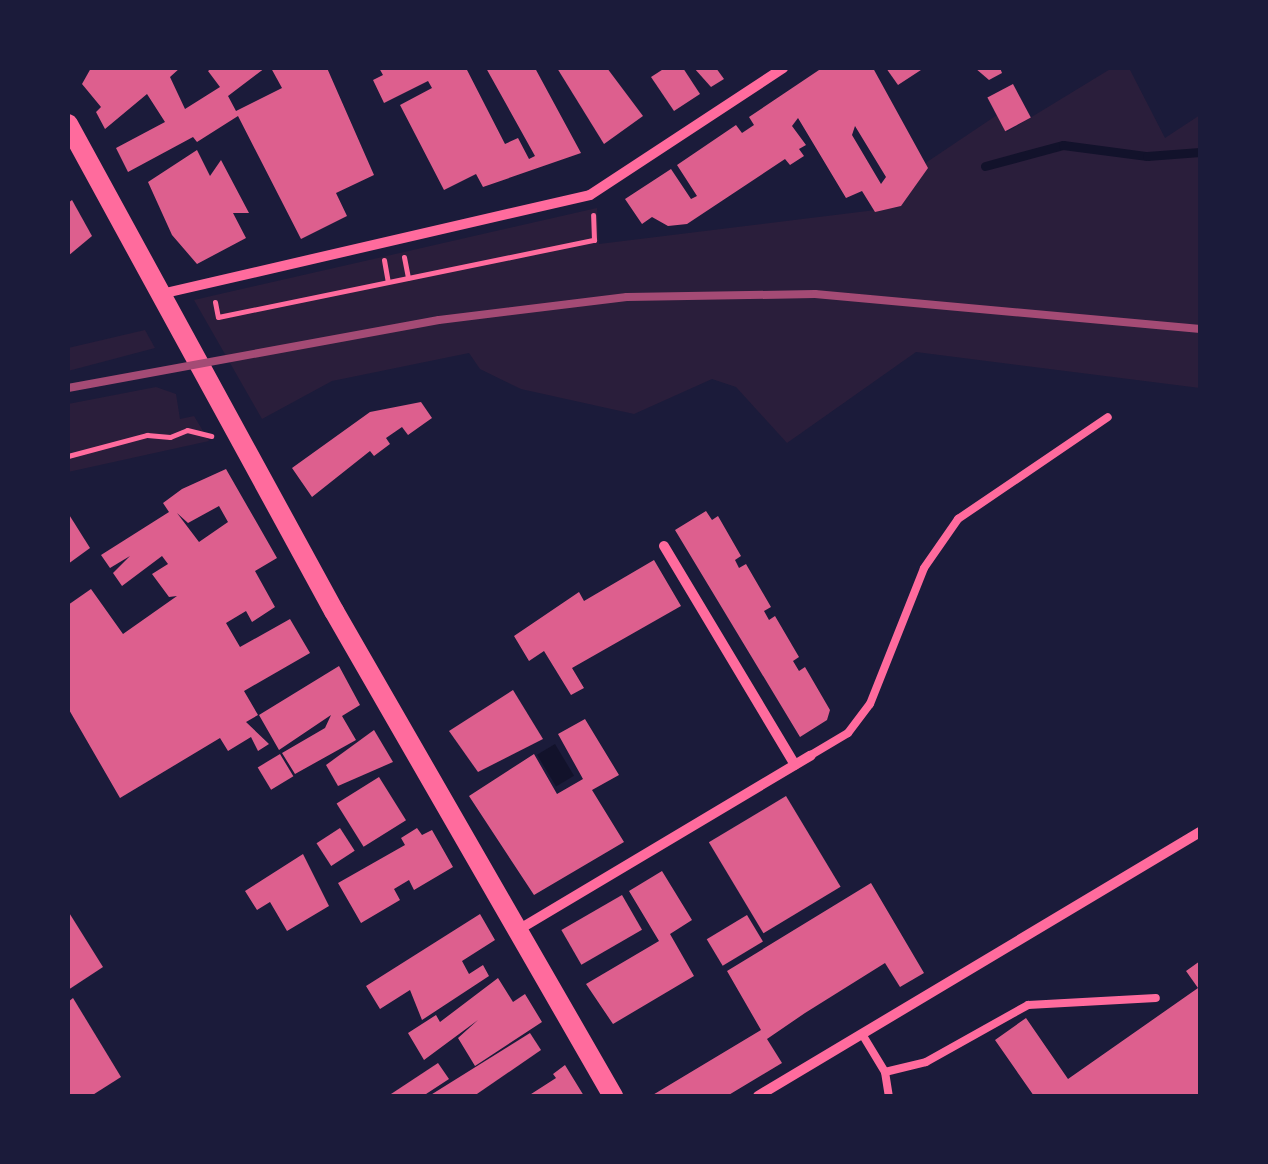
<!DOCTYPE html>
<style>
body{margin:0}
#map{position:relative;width:1268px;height:1164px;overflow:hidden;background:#1b1b3a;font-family:"Playfair Display",serif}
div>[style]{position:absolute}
.green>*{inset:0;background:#2a1e3b}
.water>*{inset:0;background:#12122b;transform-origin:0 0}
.stream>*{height:9px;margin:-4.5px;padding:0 4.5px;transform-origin:4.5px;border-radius:4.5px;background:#12122b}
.building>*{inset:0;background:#dd5f8e;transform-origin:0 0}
.path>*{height:5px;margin:-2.5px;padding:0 2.5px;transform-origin:2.5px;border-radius:2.5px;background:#ff6b9d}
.service>*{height:8px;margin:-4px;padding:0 4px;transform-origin:4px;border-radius:4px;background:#ff6b9d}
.minor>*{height:10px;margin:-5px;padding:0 5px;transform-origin:5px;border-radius:5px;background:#ff6b9d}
.secondary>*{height:20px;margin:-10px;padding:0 10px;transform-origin:10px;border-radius:10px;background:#ff6b9d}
.rail>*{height:8px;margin:-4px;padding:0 4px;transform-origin:4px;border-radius:4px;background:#a44b75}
span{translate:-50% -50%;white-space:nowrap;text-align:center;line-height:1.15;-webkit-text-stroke:8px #1b1b3a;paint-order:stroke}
.frame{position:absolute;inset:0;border:70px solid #1b1b3a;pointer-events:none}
</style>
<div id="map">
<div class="green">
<i style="clip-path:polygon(1112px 68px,1129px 68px,1165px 138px,1200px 115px,1200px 388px,916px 352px,787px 443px,736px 387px,712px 379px,634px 414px,521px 389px,480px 369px,469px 353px,332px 381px,262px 419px,194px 300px,597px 208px,599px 244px,900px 207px,927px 162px,997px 115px,1007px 132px)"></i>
<i style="clip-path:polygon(145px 330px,155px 348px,68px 371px,68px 348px)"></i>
<i style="clip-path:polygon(156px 387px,176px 394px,180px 419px,194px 416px,209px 441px,68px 472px,68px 404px)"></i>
</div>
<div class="water">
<i style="left:555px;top:744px;width:37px;height:21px;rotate:59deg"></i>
</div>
<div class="stream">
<i style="left:985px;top:166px;width:81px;rotate:-15.1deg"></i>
<i style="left:1063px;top:145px;width:85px;rotate:7.5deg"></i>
<i style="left:1147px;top:156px;width:53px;rotate:-4.3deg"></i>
</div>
<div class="building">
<i style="clip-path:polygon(91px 68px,180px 68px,170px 77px,185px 109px,220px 87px,208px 71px,212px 68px,265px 68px,228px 96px,236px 111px,282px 88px,271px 68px,327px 68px,374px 175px,336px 193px,347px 216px,301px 239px,238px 116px,197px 142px,193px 137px,128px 172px,116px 148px,165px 122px,147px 94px,105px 129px,96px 112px,101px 107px,82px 84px)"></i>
<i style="clip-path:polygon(379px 68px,466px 68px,505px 144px,518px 138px,529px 159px,535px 156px,486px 68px,535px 68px,581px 153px,483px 187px,476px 174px,444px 190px,400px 105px,432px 88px,428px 81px,384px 103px,373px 80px,383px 75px)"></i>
<i style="clip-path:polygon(557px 68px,607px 68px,643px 116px,604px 144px)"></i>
<i style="clip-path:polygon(665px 68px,683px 68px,700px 94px,674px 111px,651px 77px)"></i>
<i style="clip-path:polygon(694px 68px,716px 68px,724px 79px,711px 87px)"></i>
<i style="clip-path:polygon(evenodd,822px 68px,873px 68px,928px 168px,901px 206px,875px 212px,862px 191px,846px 198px,798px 118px,792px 126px,806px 145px,799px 149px,804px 156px,790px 165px,785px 159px,687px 224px,668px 226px,652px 217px,642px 224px,625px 199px,671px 169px,691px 199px,697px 196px,677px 165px,736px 125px,742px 133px,754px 125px,749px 117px,822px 68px,855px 126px,886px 177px,881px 184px,852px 135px,855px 126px)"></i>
<i style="clip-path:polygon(886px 68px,924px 68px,898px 85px)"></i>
<i style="clip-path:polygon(975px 68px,1000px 68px,1002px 73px,989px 80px)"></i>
<i style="left:1013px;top:84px;width:38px;height:29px;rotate:62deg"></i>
<i style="clip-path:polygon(197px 150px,210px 176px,221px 160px,249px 213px,233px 213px,246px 238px,197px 264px,172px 235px,148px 182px)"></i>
<i style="clip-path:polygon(72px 200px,92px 236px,68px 256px,68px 203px)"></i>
<i style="clip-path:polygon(421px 402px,432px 418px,408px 435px,402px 427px,386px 438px,390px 444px,374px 456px,370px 451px,312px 497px,292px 468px,370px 412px)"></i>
<i style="clip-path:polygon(evenodd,226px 469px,277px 558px,255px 571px,275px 607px,252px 622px,246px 611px,226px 623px,240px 647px,290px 619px,310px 653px,244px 691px,258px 715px,246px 722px,269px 744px,258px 751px,251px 737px,228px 751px,220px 738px,120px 798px,68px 708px,68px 605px,91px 589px,123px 634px,177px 596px,169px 597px,152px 574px,168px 564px,162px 556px,122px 586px,113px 573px,130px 556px,110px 568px,101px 555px,169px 512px,163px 503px,182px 489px,226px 469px,219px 506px,228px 522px,199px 542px,177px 513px,188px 523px,219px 506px)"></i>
<i style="clip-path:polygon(706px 511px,712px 520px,718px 516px,741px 556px,735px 560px,739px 568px,746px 564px,771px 607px,764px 611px,769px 620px,775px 616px,799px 657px,793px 661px,799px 671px,805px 667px,830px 710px,827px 720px,800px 737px,675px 530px)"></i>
<i style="clip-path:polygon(68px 513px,90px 548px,68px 564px)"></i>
<i style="clip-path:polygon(654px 560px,681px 606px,572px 668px,584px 688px,571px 695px,544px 651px,529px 661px,514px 636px,579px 592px,584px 601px)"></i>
<i style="clip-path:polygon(339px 666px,360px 705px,342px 716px,356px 740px,295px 774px,282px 753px,325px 728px,331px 715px,279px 750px,259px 715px)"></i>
<i style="clip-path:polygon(513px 690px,543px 739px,478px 772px,449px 731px)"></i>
<i style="clip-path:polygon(585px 719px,619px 775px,592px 790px,624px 842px,534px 895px,469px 796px,534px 754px,557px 794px,583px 779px,558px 734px)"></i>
<i style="clip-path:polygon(374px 730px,393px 762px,338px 786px,326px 765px)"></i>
<i style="left:280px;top:754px;width:26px;height:26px;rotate:59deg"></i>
<i style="left:379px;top:777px;width:51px;height:50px;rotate:58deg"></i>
<i style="left:786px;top:796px;width:106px;height:90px;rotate:59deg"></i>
<i style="left:340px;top:828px;width:27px;height:28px;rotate:57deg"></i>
<i style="clip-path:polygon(417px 828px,422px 835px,432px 830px,453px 867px,414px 890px,409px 880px,394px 889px,400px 900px,361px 923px,338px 883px,405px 845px,401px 838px)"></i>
<i style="clip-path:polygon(303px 854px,329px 906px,287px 931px,270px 902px,257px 910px,245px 891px)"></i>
<i style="clip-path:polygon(662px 871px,692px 920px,670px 934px,694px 976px,613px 1024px,586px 984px,659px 941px,629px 891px)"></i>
<i style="clip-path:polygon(871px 883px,924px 973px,900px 987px,885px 963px,805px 1013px,767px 1039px,782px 1063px,727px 1096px,651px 1096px,761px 1030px,727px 971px)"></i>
<i style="left:622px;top:895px;width:40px;height:70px;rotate:60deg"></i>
<i style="clip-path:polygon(68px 911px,103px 967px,68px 990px)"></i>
<i style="clip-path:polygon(480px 914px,495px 940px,462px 961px,469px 974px,483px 965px,489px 976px,422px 1020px,410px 990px,380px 1009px,366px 986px)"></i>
<i style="left:747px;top:915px;width:31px;height:47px;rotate:59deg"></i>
<i style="clip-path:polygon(1200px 961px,1200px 1096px,1034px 1096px,995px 1040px,1026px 1018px,1068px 1079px,1198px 988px,1186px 971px)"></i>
<i style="clip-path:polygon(498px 978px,513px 1002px,525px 994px,542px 1022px,475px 1066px,458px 1038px,478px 1020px,424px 1060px,408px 1033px,436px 1015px,440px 1022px)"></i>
<i style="clip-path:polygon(73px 998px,121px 1077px,91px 1096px,68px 1096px,68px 1002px)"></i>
<i style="clip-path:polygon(530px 1033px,541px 1050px,474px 1096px,429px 1096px)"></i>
<i style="clip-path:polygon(438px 1063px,449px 1079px,423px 1096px,388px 1096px)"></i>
<i style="clip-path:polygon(565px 1065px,584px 1096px,528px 1096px,556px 1078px,553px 1074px)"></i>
</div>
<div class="path">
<i style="left:404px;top:257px;width:21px;rotate:79deg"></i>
<i style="left:384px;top:260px;width:22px;rotate:80deg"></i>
<i style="left:215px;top:302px;width:15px;rotate:79deg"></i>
<i style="left:218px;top:317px;width:384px;rotate:-11.6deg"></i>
<i style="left:594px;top:240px;width:25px;rotate:-92deg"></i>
<i style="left:68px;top:456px;width:82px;rotate:-14.9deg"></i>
<i style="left:147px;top:435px;width:23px;rotate:5deg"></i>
<i style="left:170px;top:437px;width:18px;rotate:-22deg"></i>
<i style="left:187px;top:430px;width:25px;rotate:14deg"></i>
</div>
<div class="service">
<i style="left:811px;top:755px;width:43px;rotate:-30.7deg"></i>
<i style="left:848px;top:733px;width:36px;rotate:-53deg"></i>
<i style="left:870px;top:704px;width:146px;rotate:-68.3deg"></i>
<i style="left:924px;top:568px;width:60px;rotate:-55.2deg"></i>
<i style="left:958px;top:519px;width:181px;rotate:-34.2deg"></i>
<i style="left:862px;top:1034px;width:44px;rotate:58.8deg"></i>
<i style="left:885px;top:1072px;width:24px;rotate:81deg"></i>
<i style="left:885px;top:1072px;width:42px;rotate:-13.7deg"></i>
<i style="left:926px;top:1062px;width:117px;rotate:-29.2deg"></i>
<i style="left:1028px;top:1005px;width:128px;rotate:-3.1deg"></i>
</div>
<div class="minor">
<i style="left:161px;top:294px;width:440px;rotate:-13deg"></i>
<i style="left:590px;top:195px;width:231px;rotate:-33.3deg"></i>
<i style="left:664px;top:546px;width:255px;rotate:59.1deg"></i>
<i style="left:518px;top:930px;width:341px;rotate:-30.8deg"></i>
<i style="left:758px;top:1096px;width:515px;rotate:-30.85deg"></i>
</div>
<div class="secondary">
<i style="left:68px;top:124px;width:555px;rotate:61.36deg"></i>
<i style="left:334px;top:611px;width:560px;rotate:60.09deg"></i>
</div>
<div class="rail">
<i style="left:68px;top:388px;width:377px;rotate:-10.4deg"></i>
<i style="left:439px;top:320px;width:189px;rotate:-7deg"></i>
<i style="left:627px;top:297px;width:188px;rotate:-0.9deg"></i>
<i style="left:815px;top:294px;width:387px;rotate:5.2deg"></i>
</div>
<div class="frame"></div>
</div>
